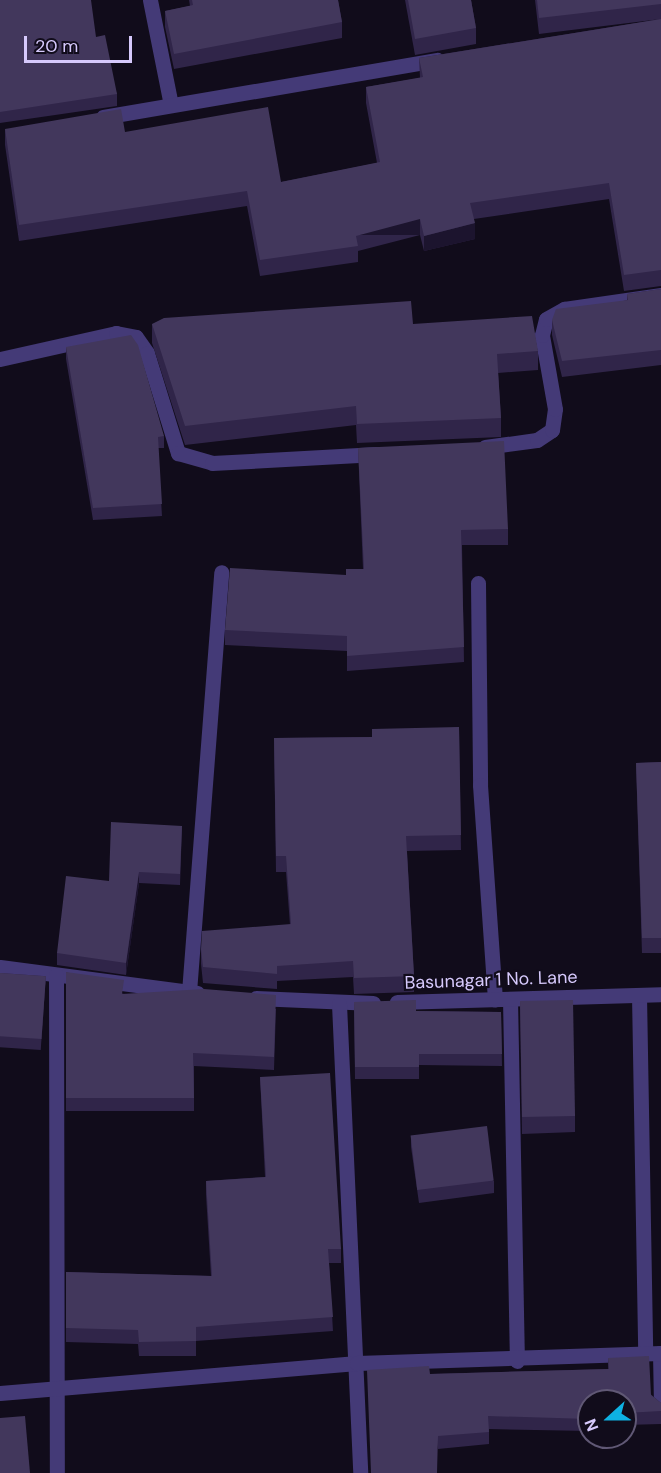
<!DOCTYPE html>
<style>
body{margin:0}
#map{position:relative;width:661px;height:1473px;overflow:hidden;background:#110c1b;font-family:"DM Sans",sans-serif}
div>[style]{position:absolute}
.minor>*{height:15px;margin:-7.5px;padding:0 7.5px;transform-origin:7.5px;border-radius:7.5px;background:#443a77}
.wall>*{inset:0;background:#302549;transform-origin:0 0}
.shaded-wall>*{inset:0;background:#1c142e;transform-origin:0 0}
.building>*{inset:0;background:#42375c;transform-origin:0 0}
span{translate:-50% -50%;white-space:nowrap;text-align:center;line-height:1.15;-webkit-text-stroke:4.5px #110c1b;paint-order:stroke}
.street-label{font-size:18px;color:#d6c9fc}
.north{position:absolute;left:577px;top:1389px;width:60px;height:60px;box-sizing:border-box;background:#110c1b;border:2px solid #605875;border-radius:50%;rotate:249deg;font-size:16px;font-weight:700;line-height:24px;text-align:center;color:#d6c9fc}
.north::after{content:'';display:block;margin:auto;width:21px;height:27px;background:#0eb1e3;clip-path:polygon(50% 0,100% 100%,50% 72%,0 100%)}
.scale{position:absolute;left:24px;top:36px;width:108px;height:27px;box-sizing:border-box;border:3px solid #d6c9fc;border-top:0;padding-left:8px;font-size:18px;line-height:21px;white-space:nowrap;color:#d6c9fc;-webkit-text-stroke:4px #110c1b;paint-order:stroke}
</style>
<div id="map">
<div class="minor">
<i style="left:150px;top:0;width:107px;rotate:78.7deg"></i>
<i style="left:103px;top:117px;width:339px;rotate:-9.7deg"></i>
<i style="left:0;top:359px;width:119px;rotate:-12.6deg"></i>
<i style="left:116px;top:333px;width:20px;rotate:11deg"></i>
<i style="left:136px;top:337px;width:19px;rotate:55deg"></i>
<i style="left:147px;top:353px;width:105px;rotate:72.8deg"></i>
<i style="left:178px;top:453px;width:35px;rotate:16deg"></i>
<i style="left:212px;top:463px;width:165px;rotate:-3.1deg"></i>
<i style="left:485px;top:447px;width:52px;rotate:-7.7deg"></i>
<i style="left:537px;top:440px;width:18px;rotate:-34deg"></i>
<i style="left:552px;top:430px;width:21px;rotate:-82deg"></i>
<i style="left:555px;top:409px;width:75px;rotate:-100deg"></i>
<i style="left:542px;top:335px;width:16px;rotate:-76deg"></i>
<i style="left:546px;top:319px;width:21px;rotate:-29deg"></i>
<i style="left:564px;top:309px;width:98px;rotate:-8.2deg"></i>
<i style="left:478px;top:583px;width:202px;rotate:89.4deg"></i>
<i style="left:480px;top:785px;width:215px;rotate:86deg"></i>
<i style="left:0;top:967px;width:199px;rotate:7.5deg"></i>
<i style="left:56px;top:975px;width:498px;rotate:89.9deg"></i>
<i style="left:189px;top:992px;width:421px;rotate:-85.6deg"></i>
<i style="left:639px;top:995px;width:359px;rotate:89deg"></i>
<i style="left:256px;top:998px;width:117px;rotate:2.4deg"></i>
<i style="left:510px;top:999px;width:362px;rotate:88.9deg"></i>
<i style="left:397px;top:1002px;width:264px;rotate:-1.7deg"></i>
<i style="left:339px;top:1004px;width:469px;rotate:87.4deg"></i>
<i style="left:660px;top:1353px;width:54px;rotate:88.9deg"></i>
<i style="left:0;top:1393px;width:358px;rotate:-4.8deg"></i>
<i style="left:357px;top:1363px;width:304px;rotate:-1.9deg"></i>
</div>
<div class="wall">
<i style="clip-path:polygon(0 0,96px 37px,117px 94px,117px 106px,0 123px)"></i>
<i style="clip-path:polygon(189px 0,338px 0,342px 22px,342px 38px,174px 69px,165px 27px,165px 11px,190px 6px)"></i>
<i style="clip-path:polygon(405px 0,471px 0,476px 28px,476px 44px,415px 55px)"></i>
<i style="clip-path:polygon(535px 0,661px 0,661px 286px,624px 291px,609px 199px,474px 219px,475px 239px,424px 251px,420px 235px,358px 251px,358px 262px,260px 276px,247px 206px,19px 241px,5px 145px,5px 129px,125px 132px,281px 182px,377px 163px,366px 103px,366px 87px,420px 78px,419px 58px,661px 19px,539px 34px)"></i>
<i style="clip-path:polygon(661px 289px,661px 365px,562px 377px,552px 335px,552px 320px,627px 300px,627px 294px)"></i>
<i style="clip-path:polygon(152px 324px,413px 324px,538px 351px,538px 370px,498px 373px,501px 418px,501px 437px,357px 443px,356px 425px,185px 445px,152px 343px)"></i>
<i style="clip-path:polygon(66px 347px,164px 436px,164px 448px,158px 448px,162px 516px,93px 520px,66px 359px)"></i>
<i style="clip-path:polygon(358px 448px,508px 529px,508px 545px,462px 545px,464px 662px,347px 671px,347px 651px,225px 645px,225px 630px,346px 575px,363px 569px)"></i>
<i style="clip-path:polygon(459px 727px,461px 850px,407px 851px,414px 976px,414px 992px,354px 994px,353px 977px,277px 981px,277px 989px,203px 983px,201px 964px,201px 949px,290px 925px,286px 872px,276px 872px,274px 738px,372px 737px)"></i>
<i style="clip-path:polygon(661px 762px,661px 953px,642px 953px,636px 763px)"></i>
<i style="clip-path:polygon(182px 826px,180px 885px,139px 883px,126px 975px,57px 965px,57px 953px,109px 881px)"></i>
<i style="clip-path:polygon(66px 972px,124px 994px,276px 1009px,274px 1070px,194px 1066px,194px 1111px,66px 1111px)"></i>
<i style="left:0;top:973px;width:46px;height:74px;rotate:4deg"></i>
<i style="clip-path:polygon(520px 1001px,575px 1116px,575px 1132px,522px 1134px)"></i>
<i style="clip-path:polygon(354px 1002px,416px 1011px,501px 1012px,502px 1066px,419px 1065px,419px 1079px,355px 1079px)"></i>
<i style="clip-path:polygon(260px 1077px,341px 1249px,341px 1263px,329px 1263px,333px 1331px,196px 1341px,196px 1356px,139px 1356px,138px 1344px,66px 1342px,66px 1272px,211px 1276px,206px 1195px,206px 1181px,265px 1177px)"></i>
<i style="clip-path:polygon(411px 1136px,494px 1181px,494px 1193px,419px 1203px,411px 1147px)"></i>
<i style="clip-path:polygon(608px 1358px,661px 1403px,661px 1424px,625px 1425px,625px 1401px,589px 1401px,589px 1431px,489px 1429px,489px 1444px,438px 1449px,430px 1374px,608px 1369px)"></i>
</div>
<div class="shaded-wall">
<i style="left:420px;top:219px;width:16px;height:66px;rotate:90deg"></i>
<i style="clip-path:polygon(475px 223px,475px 239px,424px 251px,424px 236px)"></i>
<i style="clip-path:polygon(139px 872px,139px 883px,126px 975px,126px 963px)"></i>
</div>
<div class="building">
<i style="clip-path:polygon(0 0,91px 0,96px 37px,105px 35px,117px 94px,0 112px)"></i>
<i style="clip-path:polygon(192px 0,338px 0,342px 22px,174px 54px,165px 11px,193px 5px)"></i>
<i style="clip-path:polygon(408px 0,471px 0,476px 28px,415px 39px)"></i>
<i style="clip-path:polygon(537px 0,661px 0,661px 4px,539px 18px)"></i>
<i style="clip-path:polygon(661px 19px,661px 270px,624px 275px,609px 183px,470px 203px,475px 223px,424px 236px,420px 219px,356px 236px,358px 246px,260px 260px,247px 191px,19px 225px,5px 129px,121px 109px,125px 132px,268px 107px,281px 182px,380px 162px,366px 87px,423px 77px,419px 58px)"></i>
<i style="clip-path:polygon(661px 289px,661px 350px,562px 361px,552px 320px,556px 309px,628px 300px,627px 294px)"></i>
<i style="clip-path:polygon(411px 301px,413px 324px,532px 316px,538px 351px,497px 354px,501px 418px,357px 424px,356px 406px,185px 426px,152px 324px,164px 318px)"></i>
<i style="clip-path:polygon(131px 335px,138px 345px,164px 436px,158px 437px,162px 504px,93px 508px,66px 347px)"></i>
<i style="clip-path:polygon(504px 441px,508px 529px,461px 530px,464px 647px,347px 656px,347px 636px,225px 630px,230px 568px,346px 575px,346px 569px,364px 569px,358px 448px)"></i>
<i style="clip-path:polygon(459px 727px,461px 835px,406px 836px,414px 976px,354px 978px,353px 961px,277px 966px,277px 974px,203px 967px,201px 949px,202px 931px,291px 924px,286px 856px,276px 856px,274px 738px,372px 737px,372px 729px)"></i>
<i style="clip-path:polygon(661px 762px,661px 938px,642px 938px,636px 763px)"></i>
<i style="clip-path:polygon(111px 822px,182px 826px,180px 874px,139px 872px,126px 963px,57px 953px,66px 876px,109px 881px)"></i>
<i style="clip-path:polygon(66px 972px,124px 980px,122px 994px,204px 989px,276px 995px,274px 1057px,193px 1053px,194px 1098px,66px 1098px)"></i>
<i style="left:0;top:973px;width:46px;height:63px;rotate:4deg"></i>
<i style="clip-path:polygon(416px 1000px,416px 1011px,501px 1012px,502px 1054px,419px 1054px,419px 1067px,355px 1067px,354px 1002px)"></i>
<i style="left:573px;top:1000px;width:116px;height:53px;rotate:89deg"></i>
<i style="clip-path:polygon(330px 1073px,341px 1249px,328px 1249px,333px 1317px,196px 1327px,196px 1341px,139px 1342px,138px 1330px,66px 1328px,66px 1272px,212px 1276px,206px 1181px,266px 1177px,260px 1077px)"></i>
<i style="left:487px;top:1126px;width:55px;height:77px;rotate:83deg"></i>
<i style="clip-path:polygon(649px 1356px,651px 1395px,661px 1403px,661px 1411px,625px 1413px,625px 1401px,589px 1401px,589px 1419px,488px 1416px,489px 1432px,438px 1436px,437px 1473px,371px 1473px,367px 1370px,429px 1366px,430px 1374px,609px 1369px,608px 1358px)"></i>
<i style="clip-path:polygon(25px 1416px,30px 1473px,0 1473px,0 1418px)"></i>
</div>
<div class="street-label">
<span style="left:491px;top:980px;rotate:-2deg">Basunagar 1 No. Lane</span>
</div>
<div class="north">N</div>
<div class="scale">20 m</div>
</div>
